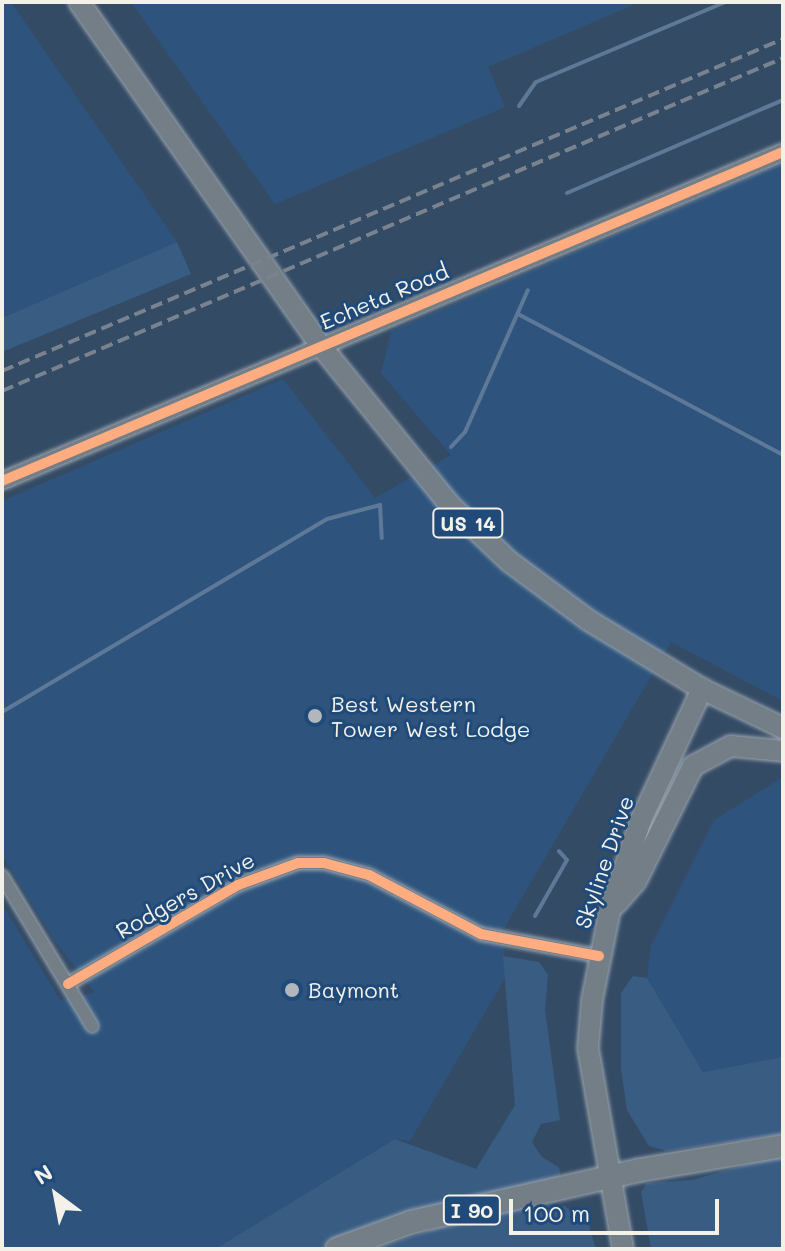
<!DOCTYPE html>
<style>
body{margin:0}
#map{position:relative;width:785px;height:1251px;overflow:hidden;background:#344b65;font-family:Mali,sans-serif}
div>[style]{position:absolute}
.built>*{inset:0;background:#2e547d}
.green>*{inset:0;background:#395c83}
.stream>*{height:4px;margin:-2px;padding:0 2px;transform-origin:2px;border-radius:2px;background:#5e7998}
.roads{filter:drop-shadow(0 0 2px #9ba5af) drop-shadow(0 0 2px #9ba5af)}
.minor>*{height:12px;margin:-6px;padding:0 6px;transform-origin:6px;border-radius:6px;background:#737e87}
.tertiary>*{height:16px;margin:-8px;padding:0 8px;transform-origin:8px;border-radius:8px;background:#737e87}
.primary>*{height:20px;margin:-10px;padding:0 10px;transform-origin:10px;border-radius:10px;background:#737e87}
.motorway>*{height:22px;margin:-11px;padding:0 11px;transform-origin:11px;border-radius:11px;background:#737e87}
.rail>*{height:4px;margin-top:-2px;transform-origin:0;background:repeating-linear-gradient(90deg,#78838f 0 12px,transparent 0 18px)}
.cycleway>*{height:10px;margin:-5px;padding:0 5px;transform-origin:5px;border-radius:5px;background:#ffac80}
.dots>*{width:22px;height:22px;translate:-50% -50%;box-sizing:border-box;border:4px solid #1f4a7a;border-radius:50%}
span{translate:-50% -50%;white-space:nowrap;text-align:center;line-height:1.15;-webkit-text-stroke:6px #1f4a7a;paint-order:stroke}
.shield-label span{padding:2px 6px;background:#1f4a7a;border:2px solid;border-radius:6px;-webkit-text-stroke-width:0}
.shield-label{font-size:20px;color:#f4f1e8;font-weight:700}
.street-label{font-size:22px;color:#f4f1e8}
.poi-label{font-size:22px;color:#f4f1e8}
.left{translate:0 -50%;text-align:left}
.frame{position:absolute;inset:0;border:4px solid #f4f1e8;pointer-events:none}
.north{position:absolute;left:16px;top:1155px;width:80px;height:80px;-webkit-text-stroke:6px #1f4a7a;paint-order:stroke;rotate:328deg;font-size:22px;font-weight:700;line-height:32px;text-align:center;color:#f4f1e8}
.north::after{content:'';display:block;margin:auto;width:28px;height:36px;background:#f4f1e8;clip-path:polygon(50% 0,100% 100%,50% 72%,0 100%)}
.scale{position:absolute;left:509px;top:1199px;width:210px;height:36px;box-sizing:border-box;border:4px solid #f4f1e8;border-top:0;padding-left:10px;font-size:24px;line-height:28px;white-space:nowrap;color:#f4f1e8;-webkit-text-stroke:6px #1f4a7a;paint-order:stroke}
</style>
<div id="map">
<div class="built">
<i style="clip-path:polygon(2px 2px,11px 2px,177px 242px,2px 318px)"></i>
<i style="clip-path:polygon(131px 2px,640px 2px,488px 67px,505px 107px,275px 204px)"></i>
<i style="clip-path:polygon(783px 163px,783px 701px,671px 642px,503px 930px,505px 978px,410px 1141px,395px 1139px,215px 1249px,4px 1249px,2px 904px,60px 1000px,95px 993px,55px 941px,2px 855px,2px 501px,283px 379px,375px 498px,451px 455px,381px 373px,391px 331px)"></i>
<i style="clip-path:polygon(783px 777px,783px 1057px,703px 1072px,647px 978px,651px 946px,714px 820px)"></i>
</div>
<div class="green">
<i style="clip-path:polygon(177px 242px,191px 274px,2px 352px,2px 318px)"></i>
<i style="clip-path:polygon(503px 956px,539px 962px,548px 975px,545px 1010px,560px 1120px,541px 1124px,532px 1142px,542px 1157px,559px 1167px,561px 1180px,462px 1197px,323px 1249px,215px 1249px,395px 1139px,476px 1169px,515px 1105px)"></i>
<i style="clip-path:polygon(633px 976px,647px 978px,703px 1072px,783px 1057px,783px 1134px,667px 1151px,649px 1146px,627px 1110px,621px 1068px,621px 993px)"></i>
<i style="clip-path:polygon(783px 1154px,783px 1249px,651px 1249px,641px 1192px,647px 1183px,692px 1180px)"></i>
<i style="clip-path:polygon(565px 1206px,589px 1225px,596px 1249px,374px 1249px,444px 1226px,525px 1207px)"></i>
</div>
<div class="stream">
<i style="left:519px;top:106px;width:29px;rotate:-55deg"></i>
<i style="left:536px;top:82px;width:205px;rotate:-22.9deg"></i>
<i style="left:567px;top:193px;width:235px;rotate:-23.3deg"></i>
<i style="left:518px;top:314px;width:300px;rotate:28deg"></i>
<i style="left:451px;top:447px;width:21px;rotate:-47deg"></i>
<i style="left:465px;top:432px;width:155px;rotate:-66.1deg"></i>
<i style="left:2px;top:712px;width:378px;rotate:-30.7deg"></i>
<i style="left:327px;top:519px;width:55px;rotate:-14.8deg"></i>
<i style="left:380px;top:505px;width:33px;rotate:87deg"></i>
<i style="left:535px;top:916px;width:64px;rotate:-60.3deg"></i>
<i style="left:567px;top:860px;width:12px;rotate:-132deg"></i>
</div>
<div class="roads">
<div class="minor">
<i style="left:2px;top:876px;width:175px;rotate:59deg"></i>
<i style="left:68px;top:984px;width:197px;rotate:-30.2deg"></i>
<i style="left:238px;top:885px;width:64px;rotate:-20.1deg"></i>
<i style="left:298px;top:863px;width:26px"></i>
<i style="left:324px;top:863px;width:47px;rotate:14.9deg"></i>
<i style="left:369px;top:875px;width:127px;rotate:27.8deg"></i>
<i style="left:481px;top:934px;width:120px;rotate:10.6deg"></i>
</div>
<div class="tertiary">
<i style="left:2px;top:481px;width:847px;rotate:-22.84deg"></i>
</div>
<div class="primary">
<i style="left:79px;top:2px;width:419px;rotate:54.9deg"></i>
<i style="left:320px;top:345px;width:205px;rotate:50.9deg"></i>
<i style="left:449px;top:504px;width:84px;rotate:43.6deg"></i>
<i style="left:510px;top:562px;width:97px;rotate:36.6deg"></i>
<i style="left:588px;top:620px;width:133px;rotate:31.2deg"></i>
<i style="left:702px;top:689px;width:90px;rotate:25.7deg"></i>
<i style="left:616px;top:904px;width:30px;rotate:-49deg"></i>
<i style="left:636px;top:881px;width:128px;rotate:-63.6deg"></i>
<i style="left:693px;top:766px;width:43px;rotate:-27.8deg"></i>
<i style="left:731px;top:746px;width:52px;rotate:5.5deg"></i>
<i style="left:623px;top:1249px;width:204px;rotate:-99.9deg"></i>
<i style="left:588px;top:1048px;width:48px;rotate:-85.2deg"></i>
<i style="left:592px;top:1000px;width:92px;rotate:-78.7deg"></i>
<i style="left:610px;top:910px;width:95px;rotate:-71deg"></i>
<i style="left:641px;top:820px;width:145px;rotate:-65deg"></i>
</div>
<div class="motorway">
<i style="left:337px;top:1249px;width:79px;rotate:-20deg"></i>
<i style="left:411px;top:1222px;width:235px;rotate:-12.8deg"></i>
<i style="left:640px;top:1170px;width:145px;rotate:-9.5deg"></i>
</div>
</div>
<div class="rail">
<i style="left:2px;top:371px;width:849px;rotate:-23.03deg"></i>
<i style="left:2px;top:391px;width:849px;rotate:-23.09deg"></i>
</div>
<div class="cycleway">
<i style="left:2px;top:481px;width:847px;rotate:-22.84deg"></i>
<i style="left:68px;top:984px;width:197px;rotate:-30.2deg"></i>
<i style="left:238px;top:885px;width:64px;rotate:-20.1deg"></i>
<i style="left:298px;top:863px;width:26px"></i>
<i style="left:324px;top:863px;width:47px;rotate:14.9deg"></i>
<i style="left:369px;top:875px;width:127px;rotate:27.8deg"></i>
<i style="left:481px;top:934px;width:120px;rotate:10.6deg"></i>
</div>
<div class="dots">
<i style="left:315px;top:716px;background:#b1b7ba"></i>
<i style="left:292px;top:990px;background:#b1b7ba"></i>
</div>
<div class="shield-label">
<span style="left:468px;top:523px">US 14</span>
<span style="left:472px;top:1210px">I 90</span>
</div>
<div class="street-label">
<span style="left:384px;top:296px;rotate:-23deg">Echeta Road</span>
<span style="left:604px;top:862px;rotate:-71deg">Skyline Drive</span>
<span style="left:185px;top:895px;rotate:-29deg">Rodgers Drive</span>
</div>
<div class="poi-label">
<span class="left" style="left:331px;top:716px">Best Western<br>Tower West Lodge</span>
<span class="left" style="left:308px;top:990px">Baymont</span>
</div>
<div class="frame"></div>
<div class="north">N</div>
<div class="scale">100 m</div>
</div>
